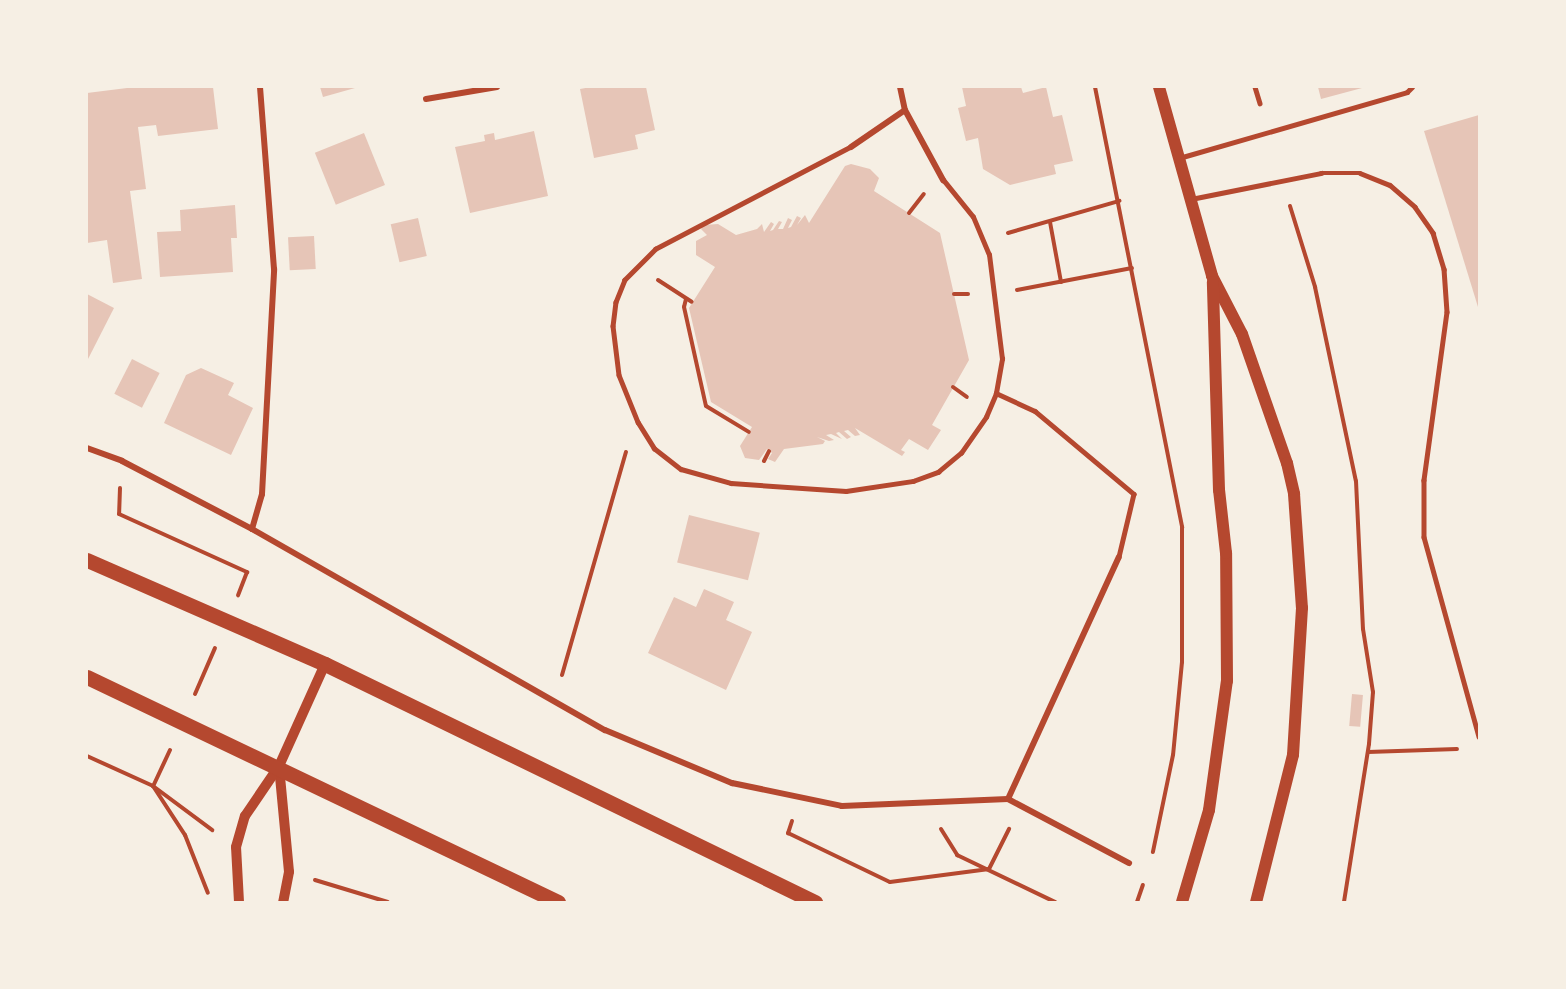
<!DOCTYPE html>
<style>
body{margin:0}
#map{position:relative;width:1566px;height:989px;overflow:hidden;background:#f6efe4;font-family:Raleway,sans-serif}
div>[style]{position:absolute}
.building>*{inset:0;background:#e6c5b7;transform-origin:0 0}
.path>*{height:4px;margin:-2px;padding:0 2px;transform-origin:2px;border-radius:2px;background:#b5482f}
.service>*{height:4.5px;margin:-2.25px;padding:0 2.25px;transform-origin:2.25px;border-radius:2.25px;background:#b5482f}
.minor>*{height:6px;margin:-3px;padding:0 3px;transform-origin:3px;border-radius:3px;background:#b5482f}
.tertiary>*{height:10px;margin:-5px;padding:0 5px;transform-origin:5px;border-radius:5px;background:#b5482f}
.secondary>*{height:12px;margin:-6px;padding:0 6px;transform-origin:6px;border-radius:6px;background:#b5482f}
.primary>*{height:15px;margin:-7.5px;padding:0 7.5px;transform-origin:7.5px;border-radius:7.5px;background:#b5482f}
span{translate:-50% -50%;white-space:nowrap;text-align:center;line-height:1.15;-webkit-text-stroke:5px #f6efe4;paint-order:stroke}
.frame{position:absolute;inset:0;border:88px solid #f6efe4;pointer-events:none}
</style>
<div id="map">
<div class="building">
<i style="clip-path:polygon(135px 87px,213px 87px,218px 129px,158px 136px,156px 125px,138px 127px,146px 189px,130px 191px,142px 279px,113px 283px,107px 240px,87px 243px,87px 93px)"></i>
<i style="clip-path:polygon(320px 87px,355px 87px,355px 88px,323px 97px)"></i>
<i style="clip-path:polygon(591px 87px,646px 87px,655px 130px,635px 135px,638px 149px,594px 158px,580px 89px)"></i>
<i style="clip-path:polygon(962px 87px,1021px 87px,1023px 93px,1046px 87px,1053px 117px,1062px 115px,1073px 161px,1054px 165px,1056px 174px,1010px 185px,983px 169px,978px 138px,966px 141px,958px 108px,966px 106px)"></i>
<i style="clip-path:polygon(1318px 87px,1362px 87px,1362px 88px,1321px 99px)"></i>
<i style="clip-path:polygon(1479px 115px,1479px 307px,1478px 307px,1424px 131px)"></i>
<i style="clip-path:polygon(534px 131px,548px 196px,470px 213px,455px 147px,485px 141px,484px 135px,494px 133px,495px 140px)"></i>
<i style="left:364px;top:133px;width:56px;height:53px;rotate:68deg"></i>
<i style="clip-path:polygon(851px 164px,870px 169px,879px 178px,874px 191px,940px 233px,969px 360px,932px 425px,941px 430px,928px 450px,909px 439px,901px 450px,905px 452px,902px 456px,855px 428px,860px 435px,855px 436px,848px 430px,844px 431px,851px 437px,847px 439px,839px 432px,836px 433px,842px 439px,831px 434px,826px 435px,834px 440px,829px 441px,817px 437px,825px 441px,823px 444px,784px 449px,775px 462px,768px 459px,772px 453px,767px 449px,759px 460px,745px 458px,740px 446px,752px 427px,711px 402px,689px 308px,715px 267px,696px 255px,696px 241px,707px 235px,701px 229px,704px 225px,718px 224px,736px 235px,757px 229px,762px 224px,764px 232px,771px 222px,774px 224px,770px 231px,773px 230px,779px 221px,782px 222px,778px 229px,783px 229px,788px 218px,792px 220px,788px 228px,791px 227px,797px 216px,801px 218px,797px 225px,805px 215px,809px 223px,845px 166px)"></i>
<i style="clip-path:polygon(235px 205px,237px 238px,231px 238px,233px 272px,160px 277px,157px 232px,181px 231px,180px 210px)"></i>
<i style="left:418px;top:218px;width:39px;height:28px;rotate:77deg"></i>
<i style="left:314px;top:236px;width:33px;height:26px;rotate:87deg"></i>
<i style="clip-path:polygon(87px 294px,114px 308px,87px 361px)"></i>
<i style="left:132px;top:359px;width:31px;height:39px;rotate:27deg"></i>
<i style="clip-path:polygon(201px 368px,234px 383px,228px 395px,253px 408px,231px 455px,164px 423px,186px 375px)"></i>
<i style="left:689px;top:515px;width:73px;height:49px;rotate:14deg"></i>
<i style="clip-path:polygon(704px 589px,734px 602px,726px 620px,752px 632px,726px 690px,648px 653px,674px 597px,696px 607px)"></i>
<i style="left:1352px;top:694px;width:11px;height:32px;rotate:5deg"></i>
</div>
<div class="path">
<i style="left:1095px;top:87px;width:449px;rotate:78.8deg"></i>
<i style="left:1182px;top:527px;width:135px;rotate:90deg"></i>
<i style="left:1182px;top:662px;width:93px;rotate:95.5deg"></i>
<i style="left:1173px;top:755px;width:99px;rotate:101.7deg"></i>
<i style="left:1290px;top:206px;width:85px;rotate:72.8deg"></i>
<i style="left:1315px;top:287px;width:198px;rotate:78.1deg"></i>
<i style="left:1356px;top:481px;width:148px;rotate:87.3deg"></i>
<i style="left:1363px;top:629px;width:64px;rotate:81deg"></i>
<i style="left:1373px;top:692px;width:52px;rotate:94.4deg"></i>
<i style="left:1369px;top:744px;width:160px;rotate:99deg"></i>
<i style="left:909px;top:213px;width:24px;rotate:-52deg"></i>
<i style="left:1050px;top:222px;width:61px;rotate:79.6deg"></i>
<i style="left:1008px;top:233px;width:116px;rotate:-16.1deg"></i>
<i style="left:658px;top:280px;width:40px;rotate:32.9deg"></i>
<i style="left:1017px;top:290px;width:117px;rotate:-10.8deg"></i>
<i style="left:954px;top:294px;width:14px"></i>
<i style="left:686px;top:299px;width:8px;rotate:104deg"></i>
<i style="left:684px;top:307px;width:101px;rotate:77.5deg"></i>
<i style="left:706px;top:406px;width:50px;rotate:31.2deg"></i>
<i style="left:953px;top:387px;width:17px;rotate:36deg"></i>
<i style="left:764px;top:461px;width:11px;rotate:-63deg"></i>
<i style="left:120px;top:488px;width:26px;rotate:92deg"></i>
<i style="left:119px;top:514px;width:141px;rotate:24.4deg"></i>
<i style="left:247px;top:572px;width:25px;rotate:111deg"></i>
<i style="left:562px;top:675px;width:232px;rotate:-74deg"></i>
<i style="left:195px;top:694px;width:50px;rotate:-66.5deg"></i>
<i style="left:170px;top:750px;width:40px;rotate:115deg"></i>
<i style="left:153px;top:786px;width:59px;rotate:56.9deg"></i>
<i style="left:185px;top:835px;width:62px;rotate:68.4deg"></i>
<i style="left:1368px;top:752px;width:89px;rotate:-1.9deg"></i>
<i style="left:87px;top:756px;width:72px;rotate:24.4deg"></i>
<i style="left:153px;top:786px;width:74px;rotate:36.7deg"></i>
<i style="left:792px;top:821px;width:13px;rotate:108deg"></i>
<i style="left:788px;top:833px;width:113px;rotate:25.7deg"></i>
<i style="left:890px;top:882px;width:100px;rotate:-7.5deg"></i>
<i style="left:989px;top:869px;width:45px;rotate:-63.4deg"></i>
<i style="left:941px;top:829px;width:31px;rotate:58deg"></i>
<i style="left:957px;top:855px;width:109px;rotate:25.6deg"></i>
<i style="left:315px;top:880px;width:76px;rotate:16.8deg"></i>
<i style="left:1137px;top:902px;width:18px;rotate:-71deg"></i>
</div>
<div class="service">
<i style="left:1255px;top:87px;width:17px;rotate:73deg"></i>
<i style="left:851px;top:147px;width:220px;rotate:152.4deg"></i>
<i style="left:656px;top:249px;width:44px;rotate:135deg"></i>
<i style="left:625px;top:280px;width:24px;rotate:112deg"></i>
<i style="left:616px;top:302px;width:24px;rotate:97deg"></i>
<i style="left:613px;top:326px;width:49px;rotate:83deg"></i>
<i style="left:619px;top:375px;width:51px;rotate:68deg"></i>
<i style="left:638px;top:422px;width:31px;rotate:58deg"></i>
<i style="left:654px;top:448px;width:34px;rotate:38deg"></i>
<i style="left:681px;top:469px;width:52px;rotate:15.6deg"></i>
<i style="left:731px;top:483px;width:115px;rotate:4deg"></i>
<i style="left:846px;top:491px;width:68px;rotate:-8.5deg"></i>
<i style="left:913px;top:481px;width:27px;rotate:-20deg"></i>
<i style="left:938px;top:472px;width:30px;rotate:-40deg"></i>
<i style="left:961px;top:453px;width:44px;rotate:-55.2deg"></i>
<i style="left:986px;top:417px;width:26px;rotate:-67deg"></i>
<i style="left:996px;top:393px;width:35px;rotate:-80deg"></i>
<i style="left:1002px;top:359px;width:105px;rotate:-97.1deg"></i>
<i style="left:989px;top:255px;width:41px;rotate:-112.8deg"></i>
<i style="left:973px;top:217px;width:48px;rotate:-129deg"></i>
<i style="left:1179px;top:158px;width:237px;rotate:-16.1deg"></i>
<i style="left:1407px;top:92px;width:7px;rotate:-45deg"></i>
<i style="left:1191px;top:199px;width:133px;rotate:-11.3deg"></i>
<i style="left:1321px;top:173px;width:39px"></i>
<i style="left:1360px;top:173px;width:32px;rotate:22deg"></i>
<i style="left:1390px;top:185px;width:33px;rotate:41deg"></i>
<i style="left:1415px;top:207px;width:32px;rotate:55deg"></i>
<i style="left:1433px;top:233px;width:38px;rotate:73deg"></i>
<i style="left:1444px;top:269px;width:43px;rotate:86deg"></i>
<i style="left:1447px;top:312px;width:170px;rotate:97.8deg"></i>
<i style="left:1424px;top:480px;width:57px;rotate:90deg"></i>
<i style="left:1424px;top:537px;width:207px;rotate:74.6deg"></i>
<i style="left:996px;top:393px;width:43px;rotate:24.8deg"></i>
<i style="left:1035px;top:411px;width:129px;rotate:40deg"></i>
<i style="left:1134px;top:494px;width:65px;rotate:103.4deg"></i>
</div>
<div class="minor">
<i style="left:900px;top:87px;width:24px;rotate:78deg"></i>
<i style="left:905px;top:110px;width:80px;rotate:61.5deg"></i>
<i style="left:426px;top:99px;width:72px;rotate:-9.6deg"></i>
<i style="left:851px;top:147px;width:65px;rotate:-34.4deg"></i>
<i style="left:87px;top:448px;width:37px;rotate:20deg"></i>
<i style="left:122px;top:461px;width:147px;rotate:27.6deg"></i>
<i style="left:252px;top:529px;width:406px;rotate:29.7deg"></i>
<i style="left:605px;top:730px;width:138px;rotate:22.7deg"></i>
<i style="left:732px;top:783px;width:112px;rotate:11.8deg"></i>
<i style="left:842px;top:806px;width:166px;rotate:-2.4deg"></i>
<i style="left:1008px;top:799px;width:266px;rotate:-65.4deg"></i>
<i style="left:252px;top:529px;width:36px;rotate:-74deg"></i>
<i style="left:262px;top:494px;width:225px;rotate:-86.9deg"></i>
<i style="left:274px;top:269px;width:183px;rotate:-94.4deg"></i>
<i style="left:1008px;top:799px;width:137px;rotate:27.9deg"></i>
</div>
<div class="tertiary">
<i style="left:279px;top:766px;width:106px;rotate:84.6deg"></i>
<i style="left:289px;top:872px;width:31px;rotate:101deg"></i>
<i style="left:239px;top:902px;width:55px;rotate:-93.1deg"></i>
<i style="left:236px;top:847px;width:32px;rotate:-74deg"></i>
<i style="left:245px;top:816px;width:60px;rotate:-55.8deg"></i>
<i style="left:279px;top:766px;width:112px;rotate:-65.7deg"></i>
</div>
<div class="secondary">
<i style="left:1159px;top:87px;width:196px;rotate:74.3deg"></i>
<i style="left:1212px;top:276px;width:65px;rotate:62.7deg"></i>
<i style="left:1242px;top:334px;width:137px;rotate:70.8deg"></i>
<i style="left:1287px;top:463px;width:32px;rotate:77deg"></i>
<i style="left:1294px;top:494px;width:114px;rotate:86deg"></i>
<i style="left:1302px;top:608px;width:147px;rotate:93.5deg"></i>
<i style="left:1293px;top:755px;width:152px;rotate:104.1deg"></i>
<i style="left:1182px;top:902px;width:96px;rotate:-73.6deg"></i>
<i style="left:1209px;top:810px;width:130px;rotate:-82.1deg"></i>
<i style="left:1227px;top:681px;width:128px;rotate:-90.4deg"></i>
<i style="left:1226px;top:553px;width:63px;rotate:-96.3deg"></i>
<i style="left:1219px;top:490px;width:208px;rotate:-91.7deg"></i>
</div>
<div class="primary">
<i style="left:87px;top:560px;width:260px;rotate:23.6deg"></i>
<i style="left:325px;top:664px;width:545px;rotate:25.91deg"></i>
<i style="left:87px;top:677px;width:522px;rotate:25.53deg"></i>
</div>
<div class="frame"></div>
</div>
